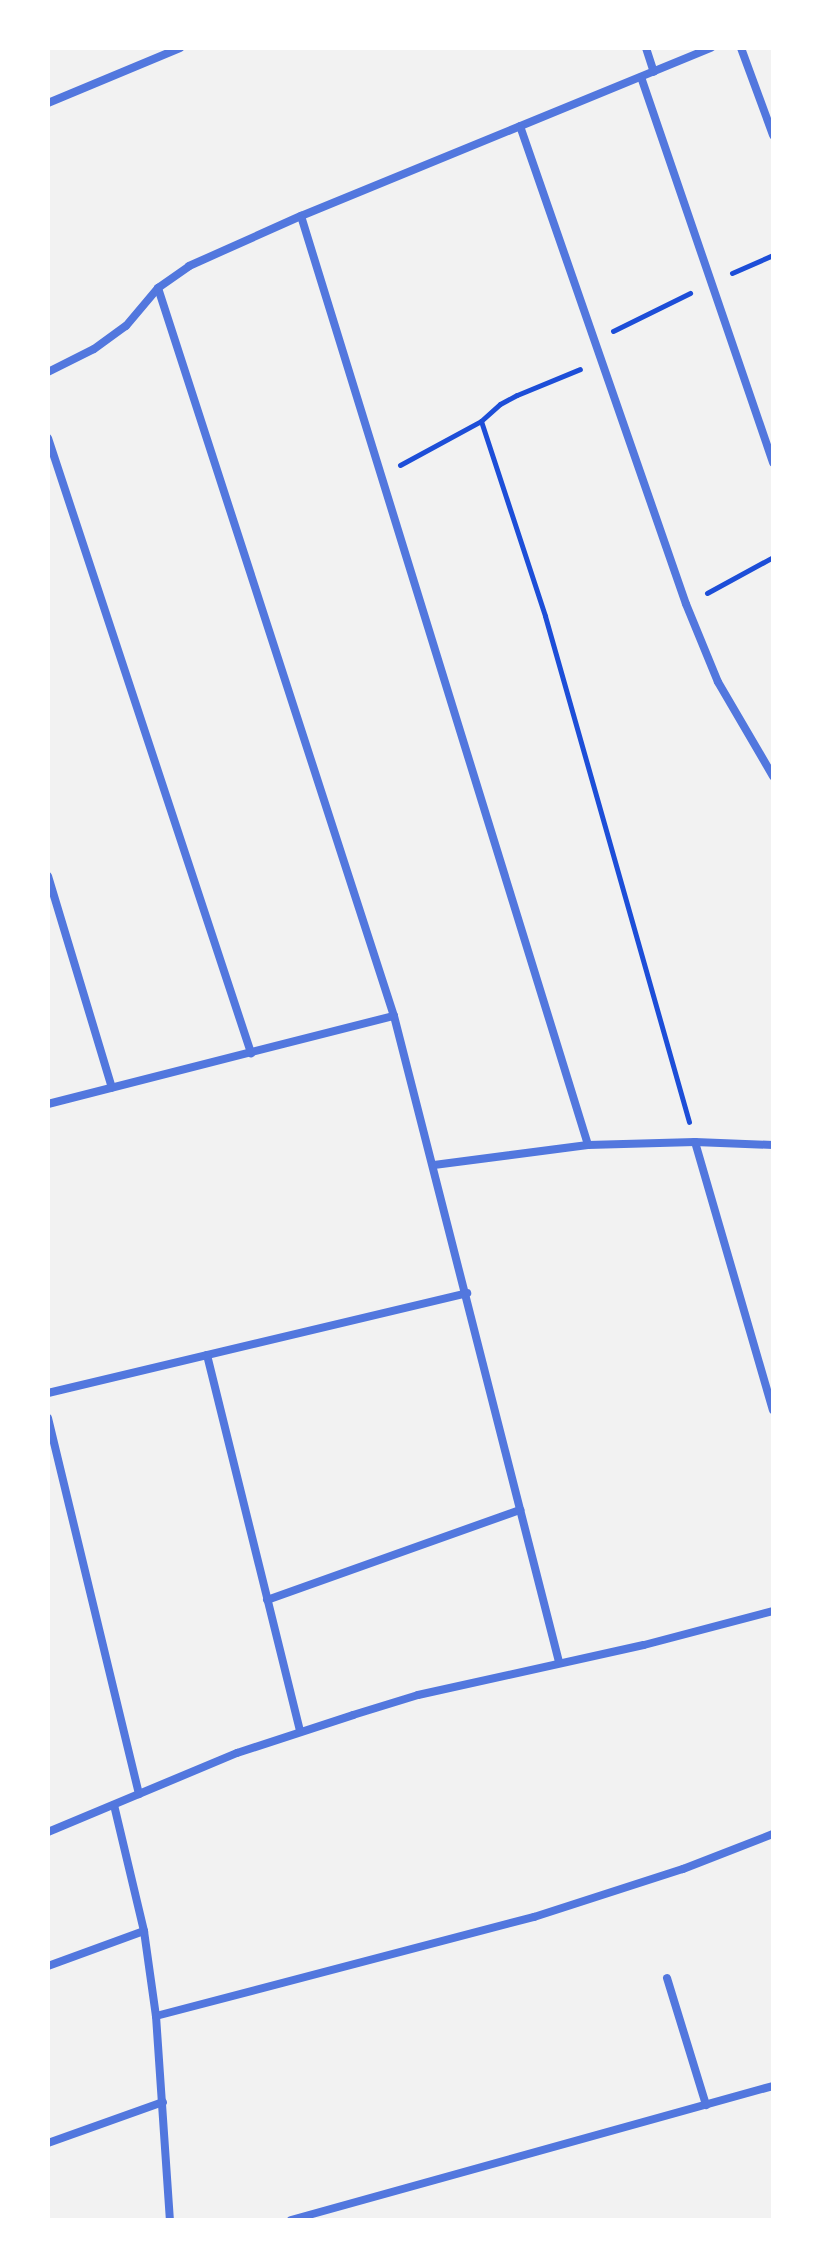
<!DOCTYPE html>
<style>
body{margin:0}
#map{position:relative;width:821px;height:2268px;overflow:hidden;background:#f2f2f2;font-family:Barlow,sans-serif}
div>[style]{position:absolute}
.path>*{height:5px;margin:-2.5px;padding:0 2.5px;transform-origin:2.5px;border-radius:2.5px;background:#1d4ed8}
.minor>*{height:8px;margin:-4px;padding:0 4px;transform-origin:4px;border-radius:4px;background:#5277de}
span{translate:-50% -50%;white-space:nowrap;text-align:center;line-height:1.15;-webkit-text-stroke:6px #fff;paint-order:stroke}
.frame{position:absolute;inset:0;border:50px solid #fff;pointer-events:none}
</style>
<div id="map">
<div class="path">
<i style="left:732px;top:273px;width:45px;rotate:-23.7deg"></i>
<i style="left:613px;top:331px;width:86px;rotate:-26.3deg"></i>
<i style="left:481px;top:421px;width:205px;rotate:71.8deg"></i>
<i style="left:545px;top:616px;width:526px;rotate:74.11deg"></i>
<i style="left:400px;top:465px;width:92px;rotate:-28.5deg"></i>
<i style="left:481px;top:421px;width:25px;rotate:-42deg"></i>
<i style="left:500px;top:404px;width:19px;rotate:-28deg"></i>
<i style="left:517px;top:395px;width:68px;rotate:-22.4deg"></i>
<i style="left:707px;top:593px;width:75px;rotate:-28.6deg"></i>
</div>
<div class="minor">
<i style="left:646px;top:48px;width:25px;rotate:72deg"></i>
<i style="left:741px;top:48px;width:93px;rotate:69.8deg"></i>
<i style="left:641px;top:77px;width:408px;rotate:71.1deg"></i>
<i style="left:48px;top:103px;width:143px;rotate:-22.6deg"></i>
<i style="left:520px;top:126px;width:506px;rotate:70.85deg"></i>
<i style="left:686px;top:604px;width:84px;rotate:67.7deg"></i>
<i style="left:718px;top:682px;width:109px;rotate:59.7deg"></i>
<i style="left:301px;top:216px;width:972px;rotate:72.83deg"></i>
<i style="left:158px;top:288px;width:765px;rotate:72.04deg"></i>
<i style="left:394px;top:1016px;width:667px;rotate:75.67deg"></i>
<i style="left:48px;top:372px;width:51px;rotate:-26.6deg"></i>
<i style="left:94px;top:349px;width:39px;rotate:-36deg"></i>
<i style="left:126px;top:326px;width:50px;rotate:-49.9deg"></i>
<i style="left:158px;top:288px;width:38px;rotate:-35deg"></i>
<i style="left:189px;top:266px;width:123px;rotate:-24.1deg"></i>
<i style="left:301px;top:216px;width:443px;rotate:-22.3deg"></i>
<i style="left:48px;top:438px;width:648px;rotate:71.73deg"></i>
<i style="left:48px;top:876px;width:221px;rotate:73.2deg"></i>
<i style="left:48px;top:1104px;width:357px;rotate:-14.3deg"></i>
<i style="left:695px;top:1142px;width:279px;rotate:73.8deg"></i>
<i style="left:434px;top:1165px;width:155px;rotate:-7.4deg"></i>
<i style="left:588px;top:1145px;width:107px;rotate:-1.6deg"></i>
<i style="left:695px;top:1142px;width:78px;rotate:2.2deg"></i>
<i style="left:207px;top:1355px;width:388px;rotate:76.1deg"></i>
<i style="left:48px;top:1393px;width:431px;rotate:-13.4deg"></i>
<i style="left:48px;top:1418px;width:387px;rotate:76.4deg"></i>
<i style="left:267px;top:1600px;width:269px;rotate:-19.6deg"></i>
<i style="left:114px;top:1805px;width:130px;rotate:76.6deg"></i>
<i style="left:144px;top:1931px;width:86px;rotate:82deg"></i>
<i style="left:156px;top:2016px;width:204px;rotate:86.1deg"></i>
<i style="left:48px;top:1832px;width:205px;rotate:-22.7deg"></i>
<i style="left:237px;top:1753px;width:122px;rotate:-18.1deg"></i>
<i style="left:353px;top:1715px;width:68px;rotate:-17.1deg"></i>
<i style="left:418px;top:1695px;width:231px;rotate:-12.5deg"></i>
<i style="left:644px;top:1645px;width:133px;rotate:-14.8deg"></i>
<i style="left:48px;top:1966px;width:102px;rotate:-20deg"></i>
<i style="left:667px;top:1978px;width:133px;rotate:72.9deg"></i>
<i style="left:156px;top:2016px;width:391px;rotate:-14.7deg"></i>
<i style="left:534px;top:1917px;width:157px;rotate:-17.9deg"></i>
<i style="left:683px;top:1869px;width:97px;rotate:-21.3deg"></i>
<i style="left:48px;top:2143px;width:122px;rotate:-19.6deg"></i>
<i style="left:291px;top:2220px;width:500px;rotate:-15.54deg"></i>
</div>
<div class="frame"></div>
</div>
